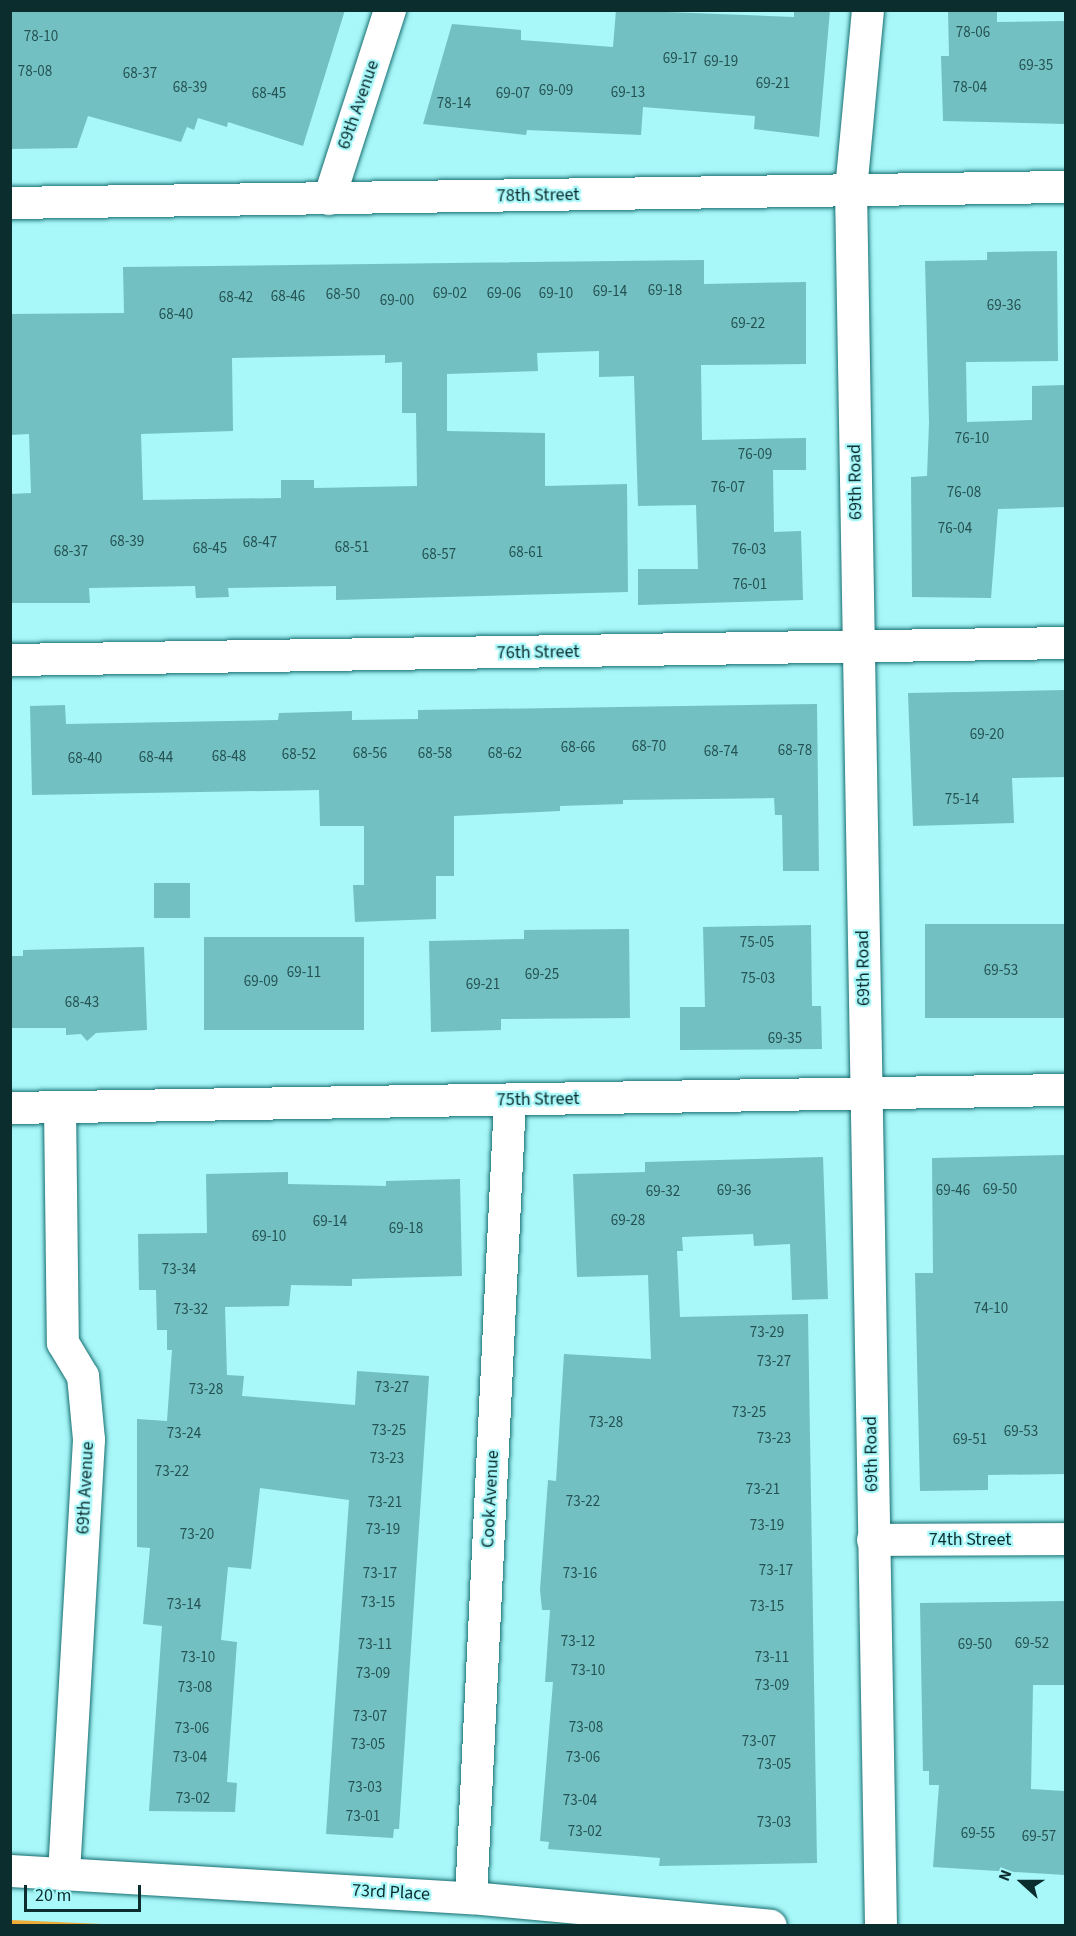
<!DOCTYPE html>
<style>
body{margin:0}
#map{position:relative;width:1076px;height:1936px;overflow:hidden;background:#a8f7f9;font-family:"Source Sans 3",sans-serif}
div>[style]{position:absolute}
.green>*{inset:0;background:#ecac37}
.building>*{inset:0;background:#72c0c2;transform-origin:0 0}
.roads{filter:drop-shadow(0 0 2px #166e70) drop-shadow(0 0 2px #166e70)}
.street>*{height:32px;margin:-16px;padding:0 16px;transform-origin:16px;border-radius:16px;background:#fff}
span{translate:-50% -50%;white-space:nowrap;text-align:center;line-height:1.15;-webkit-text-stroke:4.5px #a8f7f9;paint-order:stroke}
.number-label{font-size:15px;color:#255253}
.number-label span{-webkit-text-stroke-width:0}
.street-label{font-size:18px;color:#0b2d2e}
.frame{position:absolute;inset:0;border:12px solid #0b2d2e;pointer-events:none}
.north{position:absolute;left:992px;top:1852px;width:60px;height:60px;-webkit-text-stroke:4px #a8f7f9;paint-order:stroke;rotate:291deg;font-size:16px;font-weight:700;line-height:24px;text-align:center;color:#0b2d2e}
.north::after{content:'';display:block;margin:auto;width:21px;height:27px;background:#0b2d2e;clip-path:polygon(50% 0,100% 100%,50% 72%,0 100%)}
.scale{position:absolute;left:24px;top:1885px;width:117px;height:27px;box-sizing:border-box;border:3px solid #0b2d2e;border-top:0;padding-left:8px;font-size:18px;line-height:21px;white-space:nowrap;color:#0b2d2e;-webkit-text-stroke:4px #a8f7f9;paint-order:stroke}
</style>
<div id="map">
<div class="green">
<i style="clip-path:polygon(10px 1920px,11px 1920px,125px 1925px,11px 1925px)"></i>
</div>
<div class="building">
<i style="clip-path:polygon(10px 10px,345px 10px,303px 146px,228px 122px,227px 127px,198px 118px,194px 130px,187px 127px,181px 142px,88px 116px,77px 148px,10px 149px)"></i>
<i style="clip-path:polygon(616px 10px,794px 17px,794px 10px,830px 10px,819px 137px,754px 129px,755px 116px,643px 107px,641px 135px,527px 130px,526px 135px,423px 124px,452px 24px,521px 30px,521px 40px,613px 47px)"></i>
<i style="clip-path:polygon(948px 10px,997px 10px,997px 22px,1065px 21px,1065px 124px,943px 121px,941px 56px,949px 56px)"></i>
<i style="clip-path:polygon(1057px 251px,1058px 361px,966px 362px,967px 422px,1032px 420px,1032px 386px,1065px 385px,1065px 507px,998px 509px,991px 598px,912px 597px,911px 477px,927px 476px,929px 423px,925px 261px,987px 260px,987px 252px)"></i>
<i style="clip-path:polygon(evenodd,704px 260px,704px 284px,806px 282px,806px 364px,701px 365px,702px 440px,806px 438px,806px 470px,773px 470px,774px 532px,801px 531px,803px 600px,638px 605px,638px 569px,698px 569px,696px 505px,638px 506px,634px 376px,599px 377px,599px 351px,537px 353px,538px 371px,447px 374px,447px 431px,545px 433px,545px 486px,627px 484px,628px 592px,336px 600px,336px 586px,228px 588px,229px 597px,196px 598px,195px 586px,89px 588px,90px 603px,10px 603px,10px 494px,31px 493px,29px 434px,10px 435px,10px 314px,124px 313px,123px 267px,704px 260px,385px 355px,385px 363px,402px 362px,402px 413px,416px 413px,417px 486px,314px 488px,314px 480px,281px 480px,281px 498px,143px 500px,141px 434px,233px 431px,232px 358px,385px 355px)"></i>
<i style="clip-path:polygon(1065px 690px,1065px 777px,1012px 778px,1014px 823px,913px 826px,908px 693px)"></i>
<i style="clip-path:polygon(817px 704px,819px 871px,783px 871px,782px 815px,775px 815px,774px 798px,623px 800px,623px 804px,560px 806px,560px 811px,454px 816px,454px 876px,436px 876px,436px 919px,355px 922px,353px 885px,364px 885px,364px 826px,320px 826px,319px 790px,32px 795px,30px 706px,65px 705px,66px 724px,278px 720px,279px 713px,352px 711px,352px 720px,418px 719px,418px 710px)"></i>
<i style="left:190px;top:883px;width:35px;height:36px;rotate:90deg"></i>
<i style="left:1065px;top:924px;width:94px;height:140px;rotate:90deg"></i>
<i style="clip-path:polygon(811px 925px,812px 1006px,821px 1006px,822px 1049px,680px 1050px,680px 1007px,705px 1007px,703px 927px)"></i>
<i style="clip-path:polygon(629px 929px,630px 1018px,501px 1019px,501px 1030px,431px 1032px,429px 941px,524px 939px,524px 930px)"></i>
<i style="left:364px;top:937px;width:93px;height:160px;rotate:90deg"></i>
<i style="clip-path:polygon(144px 947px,147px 1030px,96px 1033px,87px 1041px,81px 1034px,66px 1035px,66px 1028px,10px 1028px,10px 956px,23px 956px,23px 950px)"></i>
<i style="clip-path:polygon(1065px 1155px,1065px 1474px,988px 1475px,988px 1490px,920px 1491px,915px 1273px,933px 1273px,932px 1158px)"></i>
<i style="clip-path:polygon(823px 1157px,828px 1299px,792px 1300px,790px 1244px,754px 1246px,753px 1234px,682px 1237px,683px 1251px,677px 1251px,680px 1317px,808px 1314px,817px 1863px,659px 1866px,660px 1858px,548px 1849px,549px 1842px,540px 1841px,553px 1682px,545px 1682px,550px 1610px,542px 1610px,540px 1590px,548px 1480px,556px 1481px,564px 1354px,651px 1359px,648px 1275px,577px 1277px,573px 1174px,645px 1172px,645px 1162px)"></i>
<i style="clip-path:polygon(288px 1172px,288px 1184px,386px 1186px,386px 1181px,460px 1179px,462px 1276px,352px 1279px,352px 1286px,291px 1285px,289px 1306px,225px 1307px,227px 1375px,244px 1376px,242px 1396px,355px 1405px,357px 1371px,429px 1376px,399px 1829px,394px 1829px,393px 1838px,326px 1834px,349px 1500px,260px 1488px,251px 1569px,228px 1567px,221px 1640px,237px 1642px,227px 1782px,237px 1783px,235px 1812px,149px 1811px,162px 1626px,143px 1624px,150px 1548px,137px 1547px,137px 1419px,167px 1421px,172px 1350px,167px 1350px,167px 1330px,157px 1330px,156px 1290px,139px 1290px,138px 1234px,207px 1233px,206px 1174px)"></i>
<i style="clip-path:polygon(1065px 1601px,1065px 1685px,1033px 1685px,1031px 1789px,1065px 1791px,1065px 1875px,933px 1867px,939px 1785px,929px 1785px,929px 1771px,923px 1771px,920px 1603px)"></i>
</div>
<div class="roads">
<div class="street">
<i style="left:868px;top:10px;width:181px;rotate:95.4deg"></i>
<i style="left:851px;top:190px;width:1736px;rotate:89.01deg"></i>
<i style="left:329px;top:199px;width:199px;rotate:-72.1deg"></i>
<i style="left:10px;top:203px;width:1056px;rotate:-0.87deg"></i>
<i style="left:10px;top:660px;width:1056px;rotate:-0.92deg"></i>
<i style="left:60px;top:1107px;width:236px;rotate:89.3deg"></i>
<i style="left:63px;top:1343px;width:39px;rotate:59deg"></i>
<i style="left:83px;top:1376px;width:64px;rotate:84.6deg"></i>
<i style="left:89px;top:1440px;width:435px;rotate:93.3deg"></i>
<i style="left:10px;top:1108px;width:1056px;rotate:-0.98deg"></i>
<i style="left:873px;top:1540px;width:193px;rotate:-0.3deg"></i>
<i style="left:10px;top:1871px;width:462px;rotate:3.4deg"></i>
<i style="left:471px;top:1898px;width:301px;rotate:5.3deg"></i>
<i style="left:471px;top:1898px;width:798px;rotate:-87.2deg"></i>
</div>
</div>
<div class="number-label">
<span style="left:973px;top:33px">78-06</span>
<span style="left:41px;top:37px">78-10</span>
<span style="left:680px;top:59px">69-17</span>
<span style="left:721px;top:62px">69-19</span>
<span style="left:1036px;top:66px">69-35</span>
<span style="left:35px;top:72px">78-08</span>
<span style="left:140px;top:74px">68-37</span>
<span style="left:773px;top:84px">69-21</span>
<span style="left:190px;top:88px">68-39</span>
<span style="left:970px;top:88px">78-04</span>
<span style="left:556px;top:91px">69-09</span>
<span style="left:628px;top:93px">69-13</span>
<span style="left:269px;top:94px">68-45</span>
<span style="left:513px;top:94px">69-07</span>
<span style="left:454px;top:104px">78-14</span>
<span style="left:665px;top:291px">69-18</span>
<span style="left:610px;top:292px">69-14</span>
<span style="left:450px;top:294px">69-02</span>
<span style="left:504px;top:294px">69-06</span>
<span style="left:556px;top:294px">69-10</span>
<span style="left:343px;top:295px">68-50</span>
<span style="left:288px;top:297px">68-46</span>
<span style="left:236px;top:298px">68-42</span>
<span style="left:397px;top:301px">69-00</span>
<span style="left:1004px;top:306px">69-36</span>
<span style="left:176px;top:315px">68-40</span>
<span style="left:748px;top:324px">69-22</span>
<span style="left:972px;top:439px">76-10</span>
<span style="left:755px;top:455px">76-09</span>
<span style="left:728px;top:488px">76-07</span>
<span style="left:964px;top:493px">76-08</span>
<span style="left:955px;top:529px">76-04</span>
<span style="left:127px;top:542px">68-39</span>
<span style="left:260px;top:543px">68-47</span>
<span style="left:352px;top:548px">68-51</span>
<span style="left:210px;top:549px">68-45</span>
<span style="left:749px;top:550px">76-03</span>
<span style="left:71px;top:552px">68-37</span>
<span style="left:526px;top:553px">68-61</span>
<span style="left:439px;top:555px">68-57</span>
<span style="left:750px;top:585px">76-01</span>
<span style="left:987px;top:735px">69-20</span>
<span style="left:649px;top:747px">68-70</span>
<span style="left:578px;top:748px">68-66</span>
<span style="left:795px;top:751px">68-78</span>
<span style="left:721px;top:752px">68-74</span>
<span style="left:370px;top:754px">68-56</span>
<span style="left:435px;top:754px">68-58</span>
<span style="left:505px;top:754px">68-62</span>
<span style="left:299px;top:755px">68-52</span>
<span style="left:229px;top:757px">68-48</span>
<span style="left:156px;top:758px">68-44</span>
<span style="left:85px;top:759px">68-40</span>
<span style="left:962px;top:800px">75-14</span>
<span style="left:757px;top:943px">75-05</span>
<span style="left:1001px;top:971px">69-53</span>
<span style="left:304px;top:973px">69-11</span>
<span style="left:542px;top:975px">69-25</span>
<span style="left:758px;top:979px">75-03</span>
<span style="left:261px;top:982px">69-09</span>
<span style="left:483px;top:985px">69-21</span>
<span style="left:82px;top:1003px">68-43</span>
<span style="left:785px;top:1039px">69-35</span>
<span style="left:1000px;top:1190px">69-50</span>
<span style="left:734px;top:1191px">69-36</span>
<span style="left:953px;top:1191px">69-46</span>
<span style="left:663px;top:1192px">69-32</span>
<span style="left:628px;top:1221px">69-28</span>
<span style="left:330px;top:1222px">69-14</span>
<span style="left:406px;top:1229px">69-18</span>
<span style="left:269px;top:1237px">69-10</span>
<span style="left:179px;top:1270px">73-34</span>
<span style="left:991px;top:1309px">74-10</span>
<span style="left:191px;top:1310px">73-32</span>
<span style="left:767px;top:1333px">73-29</span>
<span style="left:774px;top:1362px">73-27</span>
<span style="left:392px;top:1388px">73-27</span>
<span style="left:206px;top:1390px">73-28</span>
<span style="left:749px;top:1413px">73-25</span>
<span style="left:606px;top:1423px">73-28</span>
<span style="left:389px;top:1431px">73-25</span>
<span style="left:1021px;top:1432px">69-53</span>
<span style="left:184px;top:1434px">73-24</span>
<span style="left:774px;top:1439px">73-23</span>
<span style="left:970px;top:1440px">69-51</span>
<span style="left:387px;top:1459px">73-23</span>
<span style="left:172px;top:1472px">73-22</span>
<span style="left:763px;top:1490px">73-21</span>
<span style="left:583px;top:1502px">73-22</span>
<span style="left:385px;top:1503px">73-21</span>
<span style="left:767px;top:1526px">73-19</span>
<span style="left:383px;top:1530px">73-19</span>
<span style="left:197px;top:1535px">73-20</span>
<span style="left:776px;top:1571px">73-17</span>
<span style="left:380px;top:1574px">73-17</span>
<span style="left:580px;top:1574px">73-16</span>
<span style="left:378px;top:1603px">73-15</span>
<span style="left:184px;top:1605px">73-14</span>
<span style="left:767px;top:1607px">73-15</span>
<span style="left:578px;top:1642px">73-12</span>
<span style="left:1032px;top:1644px">69-52</span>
<span style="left:375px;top:1645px">73-11</span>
<span style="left:975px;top:1645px">69-50</span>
<span style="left:198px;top:1658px">73-10</span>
<span style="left:772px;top:1658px">73-11</span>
<span style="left:588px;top:1671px">73-10</span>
<span style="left:373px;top:1674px">73-09</span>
<span style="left:772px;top:1686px">73-09</span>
<span style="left:195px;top:1688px">73-08</span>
<span style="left:370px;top:1717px">73-07</span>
<span style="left:586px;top:1728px">73-08</span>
<span style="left:192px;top:1729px">73-06</span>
<span style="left:759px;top:1742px">73-07</span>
<span style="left:368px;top:1745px">73-05</span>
<span style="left:190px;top:1758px">73-04</span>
<span style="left:583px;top:1758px">73-06</span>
<span style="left:774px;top:1765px">73-05</span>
<span style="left:365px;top:1788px">73-03</span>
<span style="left:193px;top:1799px">73-02</span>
<span style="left:580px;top:1801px">73-04</span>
<span style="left:363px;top:1817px">73-01</span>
<span style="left:774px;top:1823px">73-03</span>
<span style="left:585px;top:1832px">73-02</span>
<span style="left:978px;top:1834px">69-55</span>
<span style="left:1039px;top:1837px">69-57</span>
</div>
<div class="street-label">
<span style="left:359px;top:105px;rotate:-71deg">69th Avenue</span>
<span style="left:538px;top:196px;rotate:-1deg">78th Street</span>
<span style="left:856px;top:482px;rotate:-91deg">69th Road</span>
<span style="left:538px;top:653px;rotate:-1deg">76th Street</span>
<span style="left:864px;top:968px;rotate:-91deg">69th Road</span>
<span style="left:538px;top:1100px;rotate:-1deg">75th Street</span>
<span style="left:872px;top:1454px;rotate:-91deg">69th Road</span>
<span style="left:86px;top:1488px;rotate:-87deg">69th Avenue</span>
<span style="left:491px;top:1499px;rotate:-87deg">Cook Avenue</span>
<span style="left:970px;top:1540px">74th Street</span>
<span style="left:391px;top:1893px;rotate:3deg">73rd Place</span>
</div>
<div class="frame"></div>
<div class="north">N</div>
<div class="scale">20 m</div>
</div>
